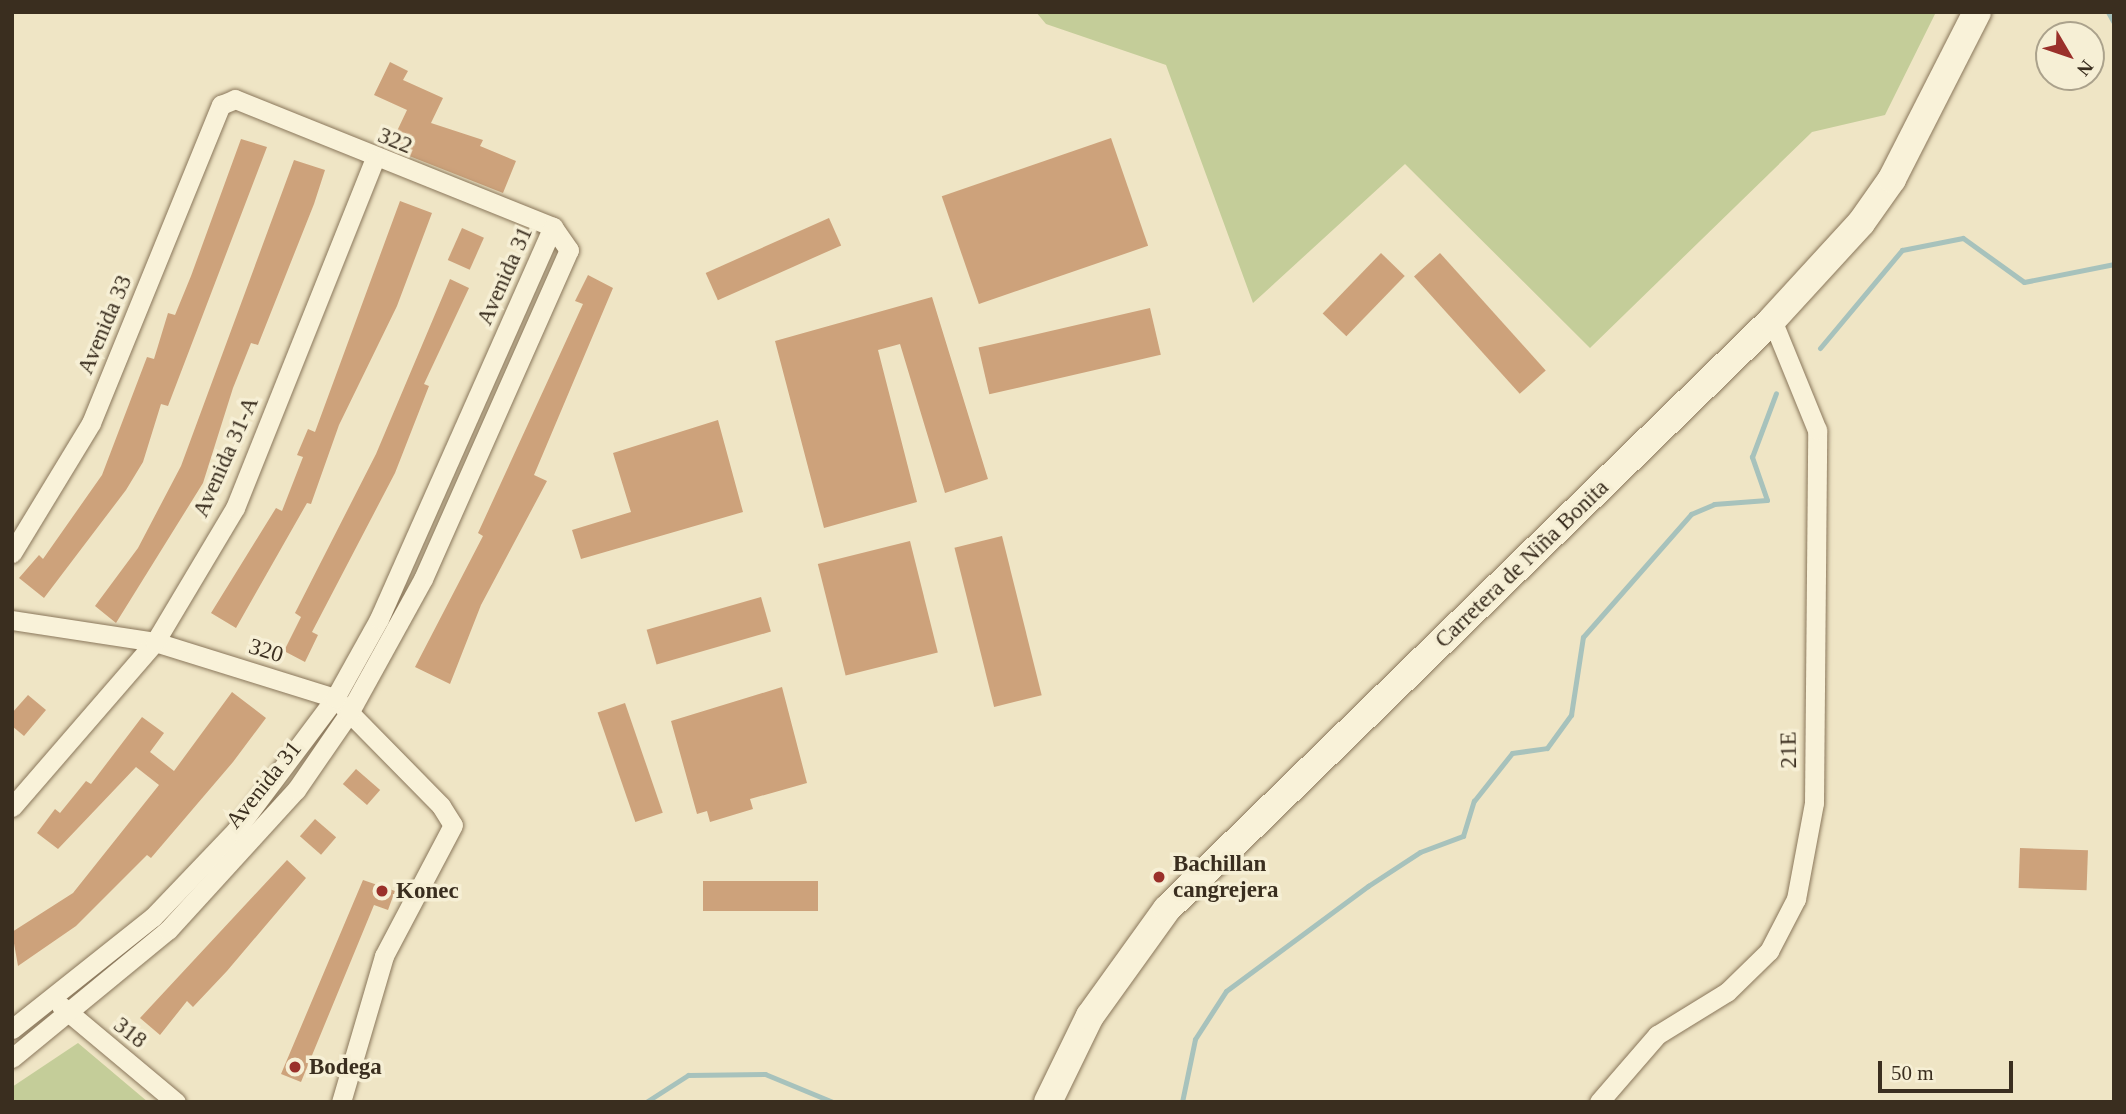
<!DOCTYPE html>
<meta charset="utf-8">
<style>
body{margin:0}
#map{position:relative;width:2126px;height:1114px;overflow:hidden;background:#efe5c5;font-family:Georgia,serif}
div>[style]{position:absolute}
.green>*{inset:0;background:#c4cd99}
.stream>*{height:5px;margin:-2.5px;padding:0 2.5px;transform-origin:2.5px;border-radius:2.5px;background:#a7c2bc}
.building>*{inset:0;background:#cda27b;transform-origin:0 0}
.roads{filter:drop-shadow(0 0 2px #8a775b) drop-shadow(0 0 2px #8a775b)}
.street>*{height:19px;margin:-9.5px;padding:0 9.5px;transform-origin:9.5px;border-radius:9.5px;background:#f9f2d9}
.secondary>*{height:28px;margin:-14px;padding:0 14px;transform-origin:14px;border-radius:14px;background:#f9f2d9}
.dots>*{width:19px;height:19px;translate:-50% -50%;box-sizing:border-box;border:4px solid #f6efd5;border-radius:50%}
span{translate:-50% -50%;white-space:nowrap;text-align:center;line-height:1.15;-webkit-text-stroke:7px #f6efd5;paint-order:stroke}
.street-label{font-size:23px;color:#3a2e1f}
.poi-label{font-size:23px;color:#3a2e1f;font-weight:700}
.left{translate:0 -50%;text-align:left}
.frame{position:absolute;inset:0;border:14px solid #3a2e1f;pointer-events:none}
.north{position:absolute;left:2035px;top:21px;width:70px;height:70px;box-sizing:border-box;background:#f6efd5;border:2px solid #aba28c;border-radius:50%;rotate:129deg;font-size:19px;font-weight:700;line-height:28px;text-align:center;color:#3a2e1f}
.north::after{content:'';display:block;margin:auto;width:24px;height:32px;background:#9a302a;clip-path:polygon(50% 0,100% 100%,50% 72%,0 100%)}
.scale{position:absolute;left:1878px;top:1061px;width:135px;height:32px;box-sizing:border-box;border:4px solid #3a2e1f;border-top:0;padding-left:9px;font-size:21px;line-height:24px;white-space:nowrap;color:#3a2e1f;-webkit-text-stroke:5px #f6efd5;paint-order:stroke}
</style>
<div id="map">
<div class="green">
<i style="clip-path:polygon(1036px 12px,1936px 12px,1885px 115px,1812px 132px,1590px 348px,1405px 164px,1253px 303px,1166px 65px,1046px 24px)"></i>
<i style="clip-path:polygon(78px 1043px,148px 1102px,12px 1102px,12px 1087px)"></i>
</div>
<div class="stream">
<i style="left:2108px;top:12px;width:13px;rotate:61deg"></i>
<i style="left:1820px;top:348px;width:128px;rotate:-50.1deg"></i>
<i style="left:1902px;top:250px;width:62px;rotate:-11.1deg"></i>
<i style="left:1963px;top:238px;width:75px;rotate:35.8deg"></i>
<i style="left:2024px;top:282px;width:92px;rotate:-11.3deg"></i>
<i style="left:646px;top:1102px;width:50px;rotate:-32.7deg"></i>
<i style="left:688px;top:1075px;width:77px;rotate:-0.7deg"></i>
<i style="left:765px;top:1074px;width:74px;rotate:22.4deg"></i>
<i style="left:1182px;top:1102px;width:64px;rotate:-78.3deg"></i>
<i style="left:1195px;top:1039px;width:57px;rotate:-57.1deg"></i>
<i style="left:1226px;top:991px;width:177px;rotate:-36.5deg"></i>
<i style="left:1368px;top:886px;width:62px;rotate:-33.2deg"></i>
<i style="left:1420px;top:852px;width:46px;rotate:-20.4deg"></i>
<i style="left:1463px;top:836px;width:37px;rotate:-73deg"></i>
<i style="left:1474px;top:801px;width:61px;rotate:-51.6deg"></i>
<i style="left:1512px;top:753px;width:35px;rotate:-8deg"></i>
<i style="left:1547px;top:748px;width:41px;rotate:-54deg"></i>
<i style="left:1571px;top:715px;width:79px;rotate:-81.3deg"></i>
<i style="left:1583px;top:637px;width:164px;rotate:-48.7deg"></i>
<i style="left:1691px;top:514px;width:25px;rotate:-23deg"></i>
<i style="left:1714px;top:504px;width:53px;rotate:-4.3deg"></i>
<i style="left:1767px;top:500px;width:46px;rotate:-109.2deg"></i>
<i style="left:1752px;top:457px;width:68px;rotate:-69.4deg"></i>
</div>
<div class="building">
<i style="clip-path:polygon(390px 62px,408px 71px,403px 80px,443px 98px,431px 123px,483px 140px,480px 146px,516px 161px,503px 193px,389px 148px,407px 110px,374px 95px)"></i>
<i style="left:1111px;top:138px;width:114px;height:179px;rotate:71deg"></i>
<i style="clip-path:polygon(241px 139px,267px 147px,168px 406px,161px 404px,143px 462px,126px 490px,44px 598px,19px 578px,39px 555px,43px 559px,102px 475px,147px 357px,154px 359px,168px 313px,175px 315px,191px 276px)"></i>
<i style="clip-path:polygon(294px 160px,325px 170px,314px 204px,258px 345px,251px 343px,233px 388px,203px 483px,116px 623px,95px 606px,138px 548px,181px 466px)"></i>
<i style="clip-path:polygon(400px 201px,432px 213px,397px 306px,339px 425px,311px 504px,307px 503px,236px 628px,211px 613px,276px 508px,282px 511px,303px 457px,297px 455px,308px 429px,315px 432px)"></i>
<i style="left:829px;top:218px;width:30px;height:135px;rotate:66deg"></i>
<i style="left:462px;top:228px;width:24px;height:35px;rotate:24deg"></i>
<i style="left:1381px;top:253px;width:33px;height:84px;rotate:44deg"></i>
<i style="left:1440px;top:253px;width:158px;height:35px;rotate:48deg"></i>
<i style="clip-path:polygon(588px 275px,613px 288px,534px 475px,547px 481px,481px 605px,450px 684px,415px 667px,483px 536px,478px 533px,583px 304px,575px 301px)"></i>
<i style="clip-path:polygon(450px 279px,469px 288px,424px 384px,429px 386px,395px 473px,312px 632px,318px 635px,305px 662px,284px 651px,301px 617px,295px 613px,376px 454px)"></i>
<i style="clip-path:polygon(932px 297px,988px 479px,945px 493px,900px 344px,878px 350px,917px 502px,824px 528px,775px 341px)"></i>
<i style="left:1150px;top:308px;width:48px;height:176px;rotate:77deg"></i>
<i style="clip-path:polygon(718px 420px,743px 512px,581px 559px,572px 530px,631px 512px,613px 453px)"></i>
<i style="left:1002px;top:536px;width:164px;height:49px;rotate:76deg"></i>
<i style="left:910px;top:541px;width:115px;height:95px;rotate:76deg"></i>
<i style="left:761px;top:597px;width:36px;height:119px;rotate:74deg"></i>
<i style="clip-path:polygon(782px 687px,807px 783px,750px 799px,753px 809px,710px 822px,707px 811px,697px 814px,671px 721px)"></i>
<i style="clip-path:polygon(232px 692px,266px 718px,233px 762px,151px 858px,147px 855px,76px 926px,18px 966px,12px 932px,73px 893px,159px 785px,136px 767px,58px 849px,37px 833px,55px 809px,60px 813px,86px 781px,91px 784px,142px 717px,164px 733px,150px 752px,174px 771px)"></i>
<i style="clip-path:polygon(28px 695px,46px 710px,24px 736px,12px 726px,12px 713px)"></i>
<i style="left:625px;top:703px;width:116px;height:29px;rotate:71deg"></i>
<i style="left:356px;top:769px;width:32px;height:20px;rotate:41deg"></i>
<i style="left:315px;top:819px;width:28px;height:23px;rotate:41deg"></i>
<i style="left:2020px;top:848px;width:68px;height:40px;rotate:2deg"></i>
<i style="clip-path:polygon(287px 860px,306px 878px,227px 971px,193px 1007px,187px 1001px,160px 1035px,140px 1018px)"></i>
<i style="clip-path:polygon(363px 880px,395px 891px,388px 910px,374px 905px,301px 1082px,281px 1074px)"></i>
<i style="left:818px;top:881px;width:30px;height:115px;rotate:90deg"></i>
</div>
<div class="roads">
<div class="street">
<i style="left:12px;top:553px;width:152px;rotate:-58.7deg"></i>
<i style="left:91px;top:423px;width:344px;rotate:-67.8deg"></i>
<i style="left:221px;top:105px;width:15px;rotate:-23deg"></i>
<i style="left:235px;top:99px;width:343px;rotate:21.9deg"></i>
<i style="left:12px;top:620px;width:145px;rotate:8.7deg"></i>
<i style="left:155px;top:642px;width:189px;rotate:17.3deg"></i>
<i style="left:335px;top:698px;width:151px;rotate:45.5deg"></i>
<i style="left:441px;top:806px;width:22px;rotate:58deg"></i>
<i style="left:453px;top:825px;width:148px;rotate:117.8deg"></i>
<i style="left:384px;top:956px;width:152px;rotate:106.4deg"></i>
<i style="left:12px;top:807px;width:218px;rotate:-49.1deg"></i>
<i style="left:155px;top:642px;width:156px;rotate:-59.2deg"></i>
<i style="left:235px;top:508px;width:375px;rotate:-68.2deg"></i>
<i style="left:61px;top:1006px;width:150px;rotate:39.9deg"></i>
<i style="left:12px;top:1029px;width:180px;rotate:-38.5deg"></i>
<i style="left:153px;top:917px;width:120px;rotate:-46.3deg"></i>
<i style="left:236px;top:830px;width:165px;rotate:-53.1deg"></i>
<i style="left:335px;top:698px;width:90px;rotate:-60.9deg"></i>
<i style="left:379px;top:619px;width:429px;rotate:-66.1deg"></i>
<i style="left:12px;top:1058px;width:202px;rotate:-39.4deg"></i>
<i style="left:168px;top:930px;width:190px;rotate:-47.6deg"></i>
<i style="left:296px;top:790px;width:93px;rotate:-55.5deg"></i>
<i style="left:349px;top:713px;width:153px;rotate:-61.1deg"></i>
<i style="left:423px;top:579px;width:360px;rotate:-66.1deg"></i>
<i style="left:569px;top:250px;width:28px;rotate:-125deg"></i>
<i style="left:1599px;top:1102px;width:89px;rotate:-49.1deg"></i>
<i style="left:1657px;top:1035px;width:82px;rotate:-31.6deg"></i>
<i style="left:1727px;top:992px;width:59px;rotate:-44.3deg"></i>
<i style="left:1769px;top:951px;width:59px;rotate:-62.6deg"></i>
<i style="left:1796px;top:899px;width:98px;rotate:-79.4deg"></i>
<i style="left:1814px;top:803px;width:373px;rotate:-89.5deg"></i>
<i style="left:1817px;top:430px;width:119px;rotate:-112.2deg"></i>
</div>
<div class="secondary">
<i style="left:1048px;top:1102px;width:96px;rotate:-64deg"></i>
<i style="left:1090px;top:1016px;width:132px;rotate:-54.3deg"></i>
<i style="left:1167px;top:909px;width:844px;rotate:-44.23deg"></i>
<i style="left:1772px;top:320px;width:132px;rotate:-47.5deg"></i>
<i style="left:1861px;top:223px;width:54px;rotate:-54.8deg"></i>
<i style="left:1892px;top:179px;width:187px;rotate:-63deg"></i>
</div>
</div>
<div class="dots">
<i style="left:1159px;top:877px;background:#9a302a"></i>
<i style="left:382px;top:891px;background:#9a302a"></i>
<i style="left:295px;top:1067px;background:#9a302a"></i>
</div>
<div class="street-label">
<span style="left:395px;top:141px;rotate:22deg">322</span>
<span style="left:505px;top:276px;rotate:-66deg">Avenida 31</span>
<span style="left:105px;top:325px;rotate:-67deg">Avenida 33</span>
<span style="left:226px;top:457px;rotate:-66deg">Avenida 31-A</span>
<span style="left:1522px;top:564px;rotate:-44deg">Carretera de Niña Bonita</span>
<span style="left:266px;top:651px;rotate:17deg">320</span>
<span style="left:1789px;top:750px;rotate:-91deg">21E</span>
<span style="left:264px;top:785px;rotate:-51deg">Avenida 31</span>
<span style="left:130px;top:1033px;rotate:38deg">318</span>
</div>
<div class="poi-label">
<span class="left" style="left:1173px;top:877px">Bachillan<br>cangrejera</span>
<span class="left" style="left:396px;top:891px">Konec</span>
<span class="left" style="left:309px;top:1067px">Bodega</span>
</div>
<div class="frame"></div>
<div class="north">N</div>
<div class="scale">50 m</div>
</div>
